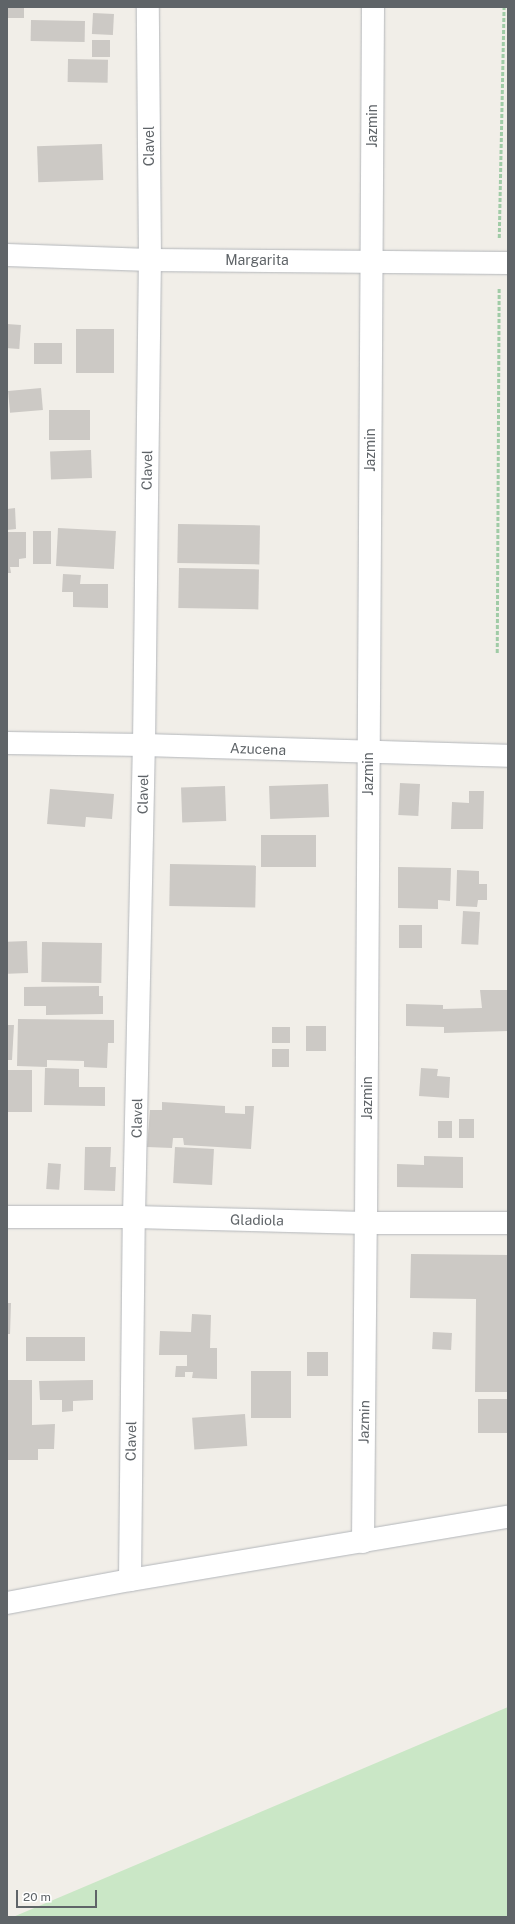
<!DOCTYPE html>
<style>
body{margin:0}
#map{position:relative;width:515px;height:1924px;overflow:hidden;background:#f1eee8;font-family:"Public Sans",sans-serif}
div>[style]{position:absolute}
.green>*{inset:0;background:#cae7c6}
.building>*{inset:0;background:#ccc9c5;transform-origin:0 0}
.path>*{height:2.5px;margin-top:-1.25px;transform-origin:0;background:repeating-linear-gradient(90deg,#a0cba6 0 4px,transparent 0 6px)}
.roads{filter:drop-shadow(0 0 1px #b3b6ba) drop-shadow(0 0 1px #b3b6ba)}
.minor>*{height:22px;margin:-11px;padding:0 11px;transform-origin:11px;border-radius:11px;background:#fff}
span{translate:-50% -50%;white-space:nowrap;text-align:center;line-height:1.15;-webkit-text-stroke:3px #fff;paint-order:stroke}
.street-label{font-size:14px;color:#5f6468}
.frame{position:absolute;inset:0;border:8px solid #5f6468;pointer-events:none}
.scale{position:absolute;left:16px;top:1890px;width:81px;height:18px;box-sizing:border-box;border:2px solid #5f6468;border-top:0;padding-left:5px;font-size:12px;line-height:14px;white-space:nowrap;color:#5f6468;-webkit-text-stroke:3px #fff;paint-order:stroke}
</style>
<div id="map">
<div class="green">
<i style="clip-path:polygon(508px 1707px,508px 1917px,13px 1917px)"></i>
</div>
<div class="building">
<i style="left:7px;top:7px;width:17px;height:11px"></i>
<i style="left:93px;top:13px;width:21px;height:21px;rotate:3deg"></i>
<i style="left:31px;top:20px;width:54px;height:21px;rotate:1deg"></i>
<i style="left:92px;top:40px;width:18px;height:17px"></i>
<i style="left:68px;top:59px;width:40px;height:23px;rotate:1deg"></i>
<i style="left:102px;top:144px;width:36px;height:65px;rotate:88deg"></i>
<i style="left:7px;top:324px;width:14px;height:24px;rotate:4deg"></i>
<i style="left:114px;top:329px;width:44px;height:38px;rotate:90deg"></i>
<i style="left:34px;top:343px;width:28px;height:21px"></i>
<i style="left:41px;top:388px;width:22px;height:33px;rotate:85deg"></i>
<i style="left:49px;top:410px;width:41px;height:30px"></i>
<i style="left:91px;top:450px;width:28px;height:41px;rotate:88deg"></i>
<i style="clip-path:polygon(15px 508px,16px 529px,7px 530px,7px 509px)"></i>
<i style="left:178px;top:524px;width:82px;height:39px;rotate:1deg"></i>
<i style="left:58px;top:528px;width:58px;height:38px;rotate:3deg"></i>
<i style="left:33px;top:531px;width:18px;height:33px"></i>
<i style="clip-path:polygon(7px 532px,26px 532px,26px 558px,19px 559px,19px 567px,10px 567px,11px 573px,7px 573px)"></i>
<i style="left:179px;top:568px;width:80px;height:40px;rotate:1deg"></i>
<i style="clip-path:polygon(63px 574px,81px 575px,80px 584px,108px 584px,108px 608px,73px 607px,73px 592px,62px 592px)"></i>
<i style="left:400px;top:783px;width:20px;height:32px;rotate:3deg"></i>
<i style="left:328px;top:784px;width:33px;height:59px;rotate:88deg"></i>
<i style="left:225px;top:786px;width:35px;height:44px;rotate:88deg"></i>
<i style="clip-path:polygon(50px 789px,114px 794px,112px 819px,86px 817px,85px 827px,47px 824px)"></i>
<i style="clip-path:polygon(469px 791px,484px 791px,483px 829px,451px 829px,452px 802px,469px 803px)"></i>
<i style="left:261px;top:835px;width:55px;height:32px"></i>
<i style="left:170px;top:864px;width:86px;height:42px;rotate:1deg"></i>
<i style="clip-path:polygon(398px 867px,451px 868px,450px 901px,438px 900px,438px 909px,398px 908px)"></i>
<i style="clip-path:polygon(457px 870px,479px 871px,479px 884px,487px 884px,487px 900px,478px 900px,477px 907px,456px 906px)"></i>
<i style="left:463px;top:911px;width:17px;height:33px;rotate:3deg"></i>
<i style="left:399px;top:925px;width:23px;height:23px"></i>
<i style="left:27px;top:941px;width:32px;height:20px;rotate:88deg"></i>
<i style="left:42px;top:942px;width:60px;height:40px;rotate:1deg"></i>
<i style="clip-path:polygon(99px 986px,99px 996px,103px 996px,103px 1014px,46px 1015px,46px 1006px,24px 1006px,24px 987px)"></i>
<i style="clip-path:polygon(480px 990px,508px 990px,508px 1031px,444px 1033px,444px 1027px,406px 1026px,406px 1004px,443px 1005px,443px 1009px,482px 1008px)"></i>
<i style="clip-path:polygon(18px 1019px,114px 1020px,114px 1043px,108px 1043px,107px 1068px,84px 1067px,84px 1061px,47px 1060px,47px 1067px,17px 1066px)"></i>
<i style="clip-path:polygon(7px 1025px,14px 1025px,12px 1060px,7px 1060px)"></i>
<i style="left:306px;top:1026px;width:20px;height:25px"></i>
<i style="left:272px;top:1027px;width:18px;height:16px"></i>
<i style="left:272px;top:1049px;width:17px;height:18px"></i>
<i style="clip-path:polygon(45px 1068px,79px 1069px,79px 1087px,105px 1087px,105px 1106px,44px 1105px)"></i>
<i style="clip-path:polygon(421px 1068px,438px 1069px,437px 1076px,450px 1077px,449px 1098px,419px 1096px)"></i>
<i style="left:7px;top:1070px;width:25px;height:42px"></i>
<i style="clip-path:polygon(162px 1102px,225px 1106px,225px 1113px,245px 1114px,245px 1106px,254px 1106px,251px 1149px,184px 1145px,183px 1138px,173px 1138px,172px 1148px,147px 1147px,150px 1110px,162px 1110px)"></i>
<i style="left:459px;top:1119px;width:15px;height:19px"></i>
<i style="left:438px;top:1121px;width:14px;height:17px"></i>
<i style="clip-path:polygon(85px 1147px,111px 1147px,110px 1167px,116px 1167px,115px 1191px,84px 1190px)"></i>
<i style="left:175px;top:1147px;width:39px;height:36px;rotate:3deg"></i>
<i style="clip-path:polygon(424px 1156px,463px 1157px,463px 1188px,397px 1187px,397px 1164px,424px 1165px)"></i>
<i style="left:48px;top:1163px;width:13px;height:26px;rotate:4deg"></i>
<i style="clip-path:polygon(411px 1254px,508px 1255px,508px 1392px,475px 1392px,476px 1299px,410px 1298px)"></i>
<i style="clip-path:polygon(7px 1303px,11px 1303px,10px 1334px,7px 1334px)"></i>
<i style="clip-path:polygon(192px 1314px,211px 1315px,210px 1348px,217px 1348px,217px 1379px,192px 1378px,193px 1372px,185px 1372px,185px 1377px,175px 1377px,176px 1366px,187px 1366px,187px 1355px,159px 1355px,160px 1331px,191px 1332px)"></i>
<i style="left:433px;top:1332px;width:19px;height:17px;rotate:3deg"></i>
<i style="left:26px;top:1337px;width:59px;height:24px"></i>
<i style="left:307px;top:1352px;width:21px;height:24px"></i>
<i style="left:291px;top:1371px;width:47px;height:40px;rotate:90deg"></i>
<i style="clip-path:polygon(7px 1380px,32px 1380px,32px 1425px,55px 1424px,54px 1449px,38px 1449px,38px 1460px,7px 1460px)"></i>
<i style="clip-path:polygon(93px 1380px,93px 1400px,73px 1401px,73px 1411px,62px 1412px,62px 1400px,40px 1400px,39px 1381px)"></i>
<i style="left:478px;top:1399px;width:30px;height:34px"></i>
<i style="left:245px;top:1414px;width:32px;height:53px;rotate:86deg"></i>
</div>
<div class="path">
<i style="left:499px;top:238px;width:231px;rotate:-88.8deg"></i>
<i style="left:497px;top:653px;width:366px;rotate:-89.7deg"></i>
</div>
<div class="roads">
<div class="minor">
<i style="left:7px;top:255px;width:143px;rotate:2deg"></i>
<i style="left:150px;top:260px;width:358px;rotate:0.5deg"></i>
<i style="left:7px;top:743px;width:137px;rotate:0.8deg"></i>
<i style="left:144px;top:745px;width:364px;rotate:1.7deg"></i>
<i style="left:7px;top:1217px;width:127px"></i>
<i style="left:134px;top:1217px;width:232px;rotate:1.5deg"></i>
<i style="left:366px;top:1223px;width:142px"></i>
<i style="left:363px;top:1542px;width:319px;rotate:-89.5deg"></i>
<i style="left:366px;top:1223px;width:1216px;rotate:-89.67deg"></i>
<i style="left:130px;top:1580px;width:363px;rotate:-89.4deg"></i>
<i style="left:134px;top:1217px;width:472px;rotate:-88.8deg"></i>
<i style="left:144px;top:745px;width:485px;rotate:-89.3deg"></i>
<i style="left:150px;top:260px;width:253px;rotate:-90.5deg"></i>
<i style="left:7px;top:1603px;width:125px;rotate:-10.6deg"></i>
<i style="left:130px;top:1580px;width:383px;rotate:-9.5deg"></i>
</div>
</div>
<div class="street-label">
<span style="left:372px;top:126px;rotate:-90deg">Jazmin</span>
<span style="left:149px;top:146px;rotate:-90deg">Clavel</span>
<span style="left:257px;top:260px">Margarita</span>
<span style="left:370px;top:450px;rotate:-90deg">Jazmin</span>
<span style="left:147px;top:470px;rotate:-89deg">Clavel</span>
<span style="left:258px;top:749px;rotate:2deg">Azucena</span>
<span style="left:368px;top:774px;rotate:-90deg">Jazmin</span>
<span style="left:143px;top:794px;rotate:-89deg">Clavel</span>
<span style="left:367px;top:1098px;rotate:-90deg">Jazmin</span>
<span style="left:137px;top:1118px;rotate:-89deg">Clavel</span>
<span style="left:257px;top:1220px;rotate:1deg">Gladiola</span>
<span style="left:364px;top:1422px;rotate:-89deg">Jazmin</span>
<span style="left:131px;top:1441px;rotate:-89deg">Clavel</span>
</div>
<div class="frame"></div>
<div class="scale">20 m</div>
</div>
